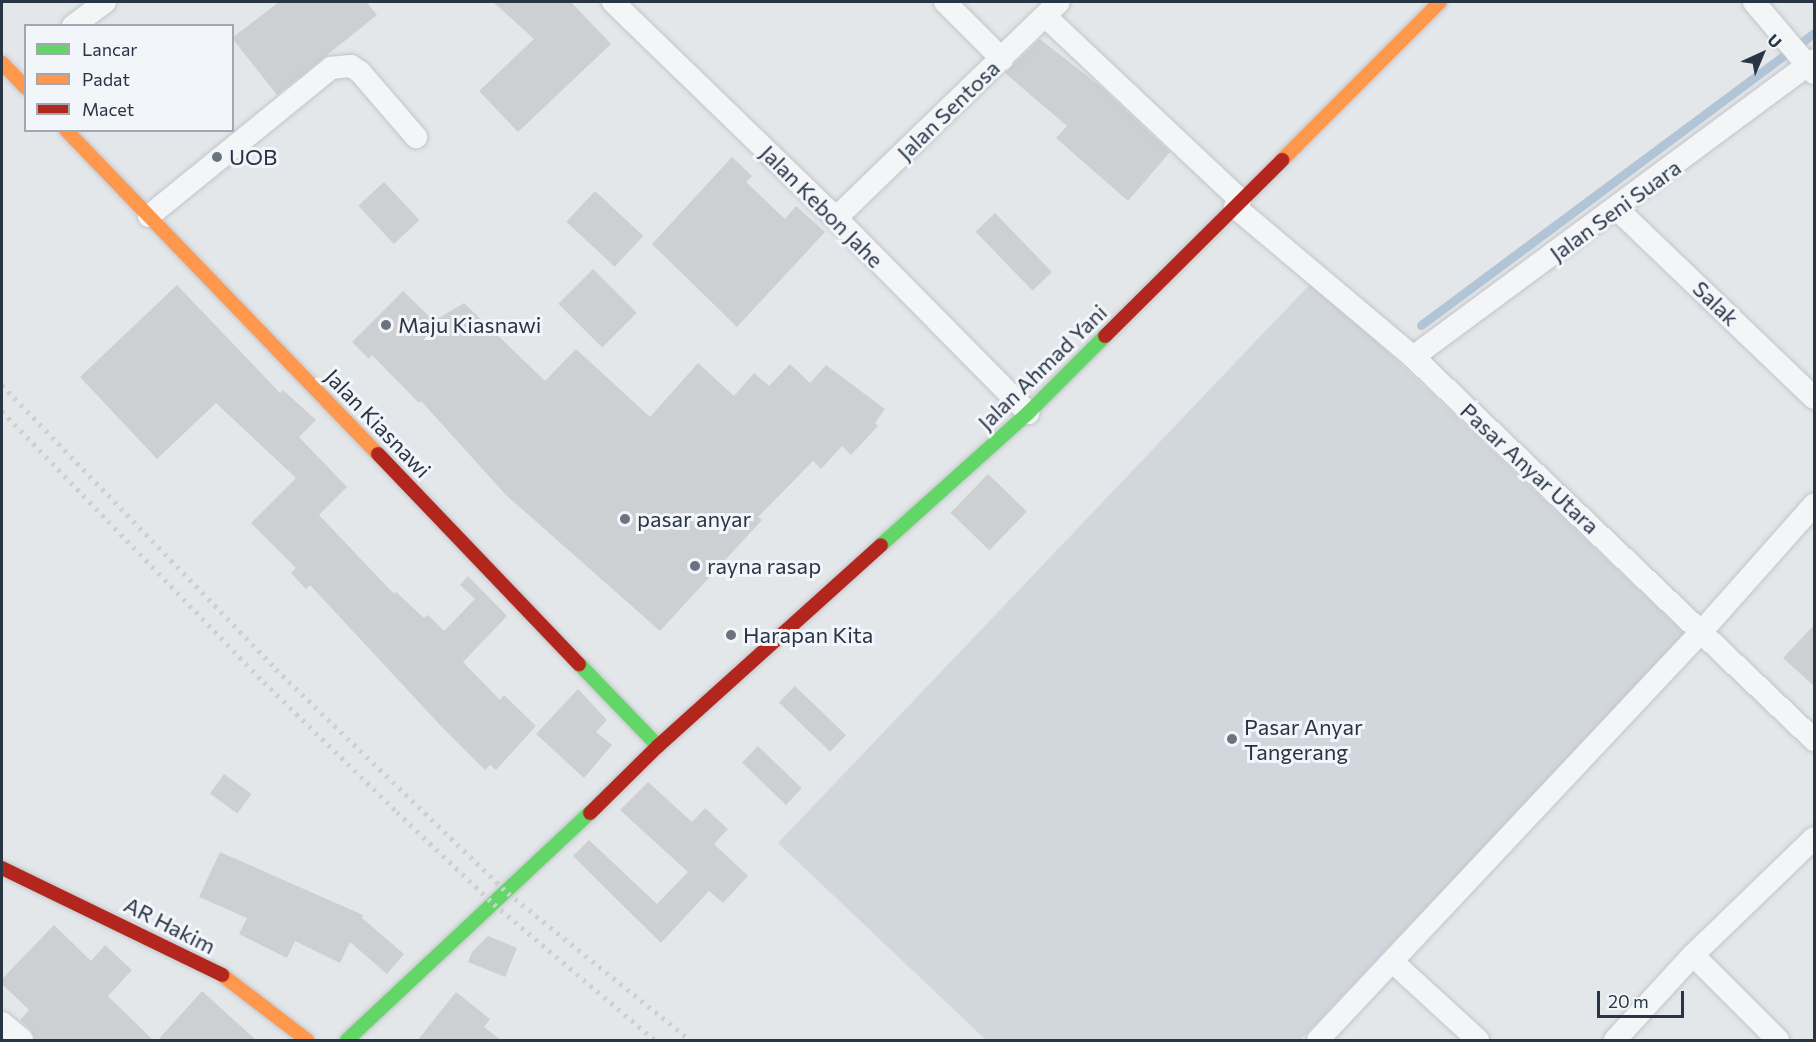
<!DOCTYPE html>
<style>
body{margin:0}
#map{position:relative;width:1816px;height:1042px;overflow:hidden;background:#e4e7ea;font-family:Commissioner,sans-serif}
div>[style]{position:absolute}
.built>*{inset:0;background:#d2d7dd}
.stream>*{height:9px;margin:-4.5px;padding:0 4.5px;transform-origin:4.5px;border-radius:4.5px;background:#b1c5d6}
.building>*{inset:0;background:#cdcfd2;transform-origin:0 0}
.roads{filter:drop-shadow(0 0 2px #c2c5c8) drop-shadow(0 0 2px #c2c5c8)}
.street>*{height:22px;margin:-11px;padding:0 11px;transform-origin:11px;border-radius:11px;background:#f4f5f6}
.fast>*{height:14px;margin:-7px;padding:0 7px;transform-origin:7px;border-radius:7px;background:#63d668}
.slow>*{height:14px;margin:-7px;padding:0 7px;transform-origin:7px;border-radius:7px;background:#ff974d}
.jam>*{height:14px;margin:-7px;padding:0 7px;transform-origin:7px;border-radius:7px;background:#b3261e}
.rail>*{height:4.5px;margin-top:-2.25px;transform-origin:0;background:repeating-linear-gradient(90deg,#cdcfd1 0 3px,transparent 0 9px)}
.dots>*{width:16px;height:16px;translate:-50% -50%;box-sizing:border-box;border:3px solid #f2f5f9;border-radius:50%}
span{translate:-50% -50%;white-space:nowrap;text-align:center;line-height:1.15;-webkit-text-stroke:6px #f2f5f9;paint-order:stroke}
.street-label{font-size:22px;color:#293545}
.poi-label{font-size:22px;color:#293545}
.left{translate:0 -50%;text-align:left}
.frame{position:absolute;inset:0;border:3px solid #293545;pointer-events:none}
.legend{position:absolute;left:24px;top:24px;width:210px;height:108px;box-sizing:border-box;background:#f2f5f9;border:2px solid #a2a8b1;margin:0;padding:8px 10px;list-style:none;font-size:18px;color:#293545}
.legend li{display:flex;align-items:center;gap:12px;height:30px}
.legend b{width:30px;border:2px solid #a2a8b1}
.north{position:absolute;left:1732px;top:24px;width:60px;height:60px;-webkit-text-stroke:4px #f2f5f9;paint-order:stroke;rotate:44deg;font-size:16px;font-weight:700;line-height:24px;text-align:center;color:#293545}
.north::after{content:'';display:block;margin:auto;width:21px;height:27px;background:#293545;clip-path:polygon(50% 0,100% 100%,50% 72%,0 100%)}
.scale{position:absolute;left:1597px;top:991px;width:87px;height:27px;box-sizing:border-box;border:3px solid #293545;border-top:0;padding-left:8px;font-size:18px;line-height:21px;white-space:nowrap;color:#293545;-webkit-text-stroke:4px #f2f5f9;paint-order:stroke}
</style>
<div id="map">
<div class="built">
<i style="clip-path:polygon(1313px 281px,1686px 635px,1300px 1040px,986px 1040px,778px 843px)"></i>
</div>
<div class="stream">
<i style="left:1421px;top:325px;width:490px;rotate:-36.6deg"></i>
</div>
<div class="building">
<i style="clip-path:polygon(279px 2px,366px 2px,377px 15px,277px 95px,232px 38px)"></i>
<i style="clip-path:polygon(493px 2px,571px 2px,611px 44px,518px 132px,479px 91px,534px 39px)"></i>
<i style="clip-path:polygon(1040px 39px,1101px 87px,1170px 152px,1128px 201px,1056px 138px,1067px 126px,1005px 73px)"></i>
<i style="clip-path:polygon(732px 157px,752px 176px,746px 182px,785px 219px,796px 206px,825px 232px,737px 327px,652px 244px)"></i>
<i style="left:384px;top:182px;width:52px;height:35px;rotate:47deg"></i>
<i style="left:595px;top:191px;width:66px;height:42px;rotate:43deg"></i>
<i style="left:995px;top:213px;width:82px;height:27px;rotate:46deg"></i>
<i style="left:593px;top:269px;width:62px;height:49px;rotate:45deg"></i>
<i style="clip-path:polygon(177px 285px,280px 393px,283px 390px,316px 420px,299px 437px,347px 487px,319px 515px,394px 594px,396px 592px,424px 618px,428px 615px,444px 631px,475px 599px,460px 585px,468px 576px,507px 616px,463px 662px,500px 700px,504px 695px,536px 726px,496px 770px,490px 765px,485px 770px,440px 725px,310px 585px,306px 589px,291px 573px,296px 568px,251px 523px,296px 478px,216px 403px,157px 459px,80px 377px)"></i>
<i style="clip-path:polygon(403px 291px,434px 321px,464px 303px,545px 381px,576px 349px,650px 417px,698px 363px,734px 396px,754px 373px,769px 386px,790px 364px,810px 383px,826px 365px,885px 409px,875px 423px,878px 426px,851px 455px,842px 446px,821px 469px,813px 461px,758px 517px,762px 520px,660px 631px,506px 495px,421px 401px,419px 403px,372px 355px,369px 359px,352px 342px)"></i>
<i style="left:988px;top:474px;width:54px;height:54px;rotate:44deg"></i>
<i style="clip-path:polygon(1815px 624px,1815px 687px,1783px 658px)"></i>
<i style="left:795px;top:686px;width:71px;height:23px;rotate:44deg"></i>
<i style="clip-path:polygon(578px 689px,607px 720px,596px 732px,612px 745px,584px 778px,536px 734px)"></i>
<i style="left:758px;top:746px;width:61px;height:23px;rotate:44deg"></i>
<i style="left:224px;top:774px;width:34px;height:24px;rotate:36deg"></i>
<i style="clip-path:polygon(648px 782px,692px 822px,705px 808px,728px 829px,714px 844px,748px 876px,723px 903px,709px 891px,661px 943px,573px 856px,589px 840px,657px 904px,688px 872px,620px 810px)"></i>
<i style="clip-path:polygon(220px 852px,363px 915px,362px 918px,404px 954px,387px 974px,350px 942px,340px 963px,295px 941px,287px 958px,239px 934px,247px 918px,199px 897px)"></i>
<i style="clip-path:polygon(54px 925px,91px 961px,105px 945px,132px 970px,108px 996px,154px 1041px,35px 1041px,31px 1030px,20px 1020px,29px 1010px,2px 984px,2px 979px)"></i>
<i style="clip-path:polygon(488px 936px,517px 948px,505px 977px,468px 962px,472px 952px)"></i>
<i style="clip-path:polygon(202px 991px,257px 1041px,157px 1041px)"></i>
<i style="clip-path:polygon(456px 992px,490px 1019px,484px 1027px,502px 1041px,417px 1041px)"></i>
</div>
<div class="roads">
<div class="street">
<i style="left:613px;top:2px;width:310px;rotate:44.1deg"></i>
<i style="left:836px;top:218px;width:274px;rotate:45.4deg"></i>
<i style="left:945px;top:2px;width:81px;rotate:45deg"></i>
<i style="left:1754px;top:2px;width:93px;rotate:49.8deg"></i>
<i style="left:1045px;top:16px;width:268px;rotate:43.3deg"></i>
<i style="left:73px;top:26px;width:40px;rotate:-37deg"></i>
<i style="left:1235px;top:207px;width:233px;rotate:40.1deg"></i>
<i style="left:1413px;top:357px;width:555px;rotate:43.68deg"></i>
<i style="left:1617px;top:209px;width:273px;rotate:43.8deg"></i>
<i style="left:149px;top:216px;width:235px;rotate:-39.1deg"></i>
<i style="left:331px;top:68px;width:20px;rotate:-6deg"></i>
<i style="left:351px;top:66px;width:11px;rotate:34deg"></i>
<i style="left:360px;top:72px;width:86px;rotate:49.3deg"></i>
<i style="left:836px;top:218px;width:310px;rotate:-44.1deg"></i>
<i style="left:1413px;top:357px;width:499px;rotate:-36.5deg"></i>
<i style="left:1693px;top:955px;width:120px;rotate:45deg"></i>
<i style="left:1394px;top:963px;width:114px;rotate:42.5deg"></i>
<i style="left:2px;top:1023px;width:26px;rotate:40deg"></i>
<i style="left:1318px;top:1040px;width:561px;rotate:-46.81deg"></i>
<i style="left:1702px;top:631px;width:169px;rotate:-48.4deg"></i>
<i style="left:1615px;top:1040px;width:115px;rotate:-47.5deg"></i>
<i style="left:1693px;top:955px;width:168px;rotate:-44deg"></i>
</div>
<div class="fast">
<i style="left:881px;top:545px;width:198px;rotate:-41.9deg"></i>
<i style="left:1028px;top:413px;width:109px;rotate:-45deg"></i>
<i style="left:579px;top:664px;width:114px;rotate:46.1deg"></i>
<i style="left:347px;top:1040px;width:333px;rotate:-43.1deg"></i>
</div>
<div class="slow">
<i style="left:2px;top:63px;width:35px;rotate:46deg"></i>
<i style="left:66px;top:130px;width:450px;rotate:46.1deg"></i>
<i style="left:1282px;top:160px;width:223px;rotate:-45deg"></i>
<i style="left:222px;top:975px;width:107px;rotate:37.4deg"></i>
</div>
<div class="jam">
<i style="left:1105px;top:336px;width:250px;rotate:-44.8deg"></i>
<i style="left:378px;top:454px;width:291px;rotate:46.3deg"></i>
<i style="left:590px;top:813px;width:95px;rotate:-44.6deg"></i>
<i style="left:658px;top:746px;width:300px;rotate:-42deg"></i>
<i style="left:2px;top:868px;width:245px;rotate:25.9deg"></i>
</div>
</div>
<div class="rail">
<i style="left:2px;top:385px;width:395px;rotate:46deg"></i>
<i style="left:276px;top:669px;width:322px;rotate:44deg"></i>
<i style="left:508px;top:893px;width:234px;rotate:38.9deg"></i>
<i style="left:2px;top:411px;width:377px;rotate:46deg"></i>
<i style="left:264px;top:682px;width:186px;rotate:44.3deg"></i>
<i style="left:397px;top:812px;width:134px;rotate:43.5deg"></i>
<i style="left:494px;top:904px;width:211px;rotate:40.2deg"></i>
</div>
<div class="dots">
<i style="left:217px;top:157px;background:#6a737f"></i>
<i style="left:386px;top:325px;background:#6a737f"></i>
<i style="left:625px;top:519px;background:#6a737f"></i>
<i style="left:695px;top:566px;background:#6a737f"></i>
<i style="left:731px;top:635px;background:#6a737f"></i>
<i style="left:1232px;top:739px;background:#6a737f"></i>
</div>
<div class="street-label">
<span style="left:948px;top:110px;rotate:-44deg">Jalan Sentosa</span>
<span style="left:822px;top:206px;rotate:45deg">Jalan Kebon Jahe</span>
<span style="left:1615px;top:210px;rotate:-36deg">Jalan Seni Suara</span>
<span style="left:1716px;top:303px;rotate:44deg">Salak</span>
<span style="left:1042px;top:367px;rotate:-44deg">Jalan Ahmad Yani</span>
<span style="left:378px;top:423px;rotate:46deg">Jalan Kiasnawi</span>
<span style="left:1530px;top:468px;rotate:43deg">Pasar Anyar Utara</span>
<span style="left:170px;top:925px;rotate:27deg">AR Hakim</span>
</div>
<div class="poi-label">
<span class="left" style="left:229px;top:157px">UOB</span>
<span class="left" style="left:398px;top:325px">Maju Kiasnawi</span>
<span class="left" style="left:637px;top:519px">pasar anyar</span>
<span class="left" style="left:707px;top:566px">rayna rasap</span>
<span class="left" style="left:743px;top:635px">Harapan Kita</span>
<span class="left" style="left:1244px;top:739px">Pasar Anyar<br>Tangerang</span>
</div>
<div class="frame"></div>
<ul class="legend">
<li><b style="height:8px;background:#63d668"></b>Lancar</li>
<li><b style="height:8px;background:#ff974d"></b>Padat</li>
<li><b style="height:8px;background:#b3261e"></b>Macet</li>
</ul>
<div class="north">U</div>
<div class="scale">20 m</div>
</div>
